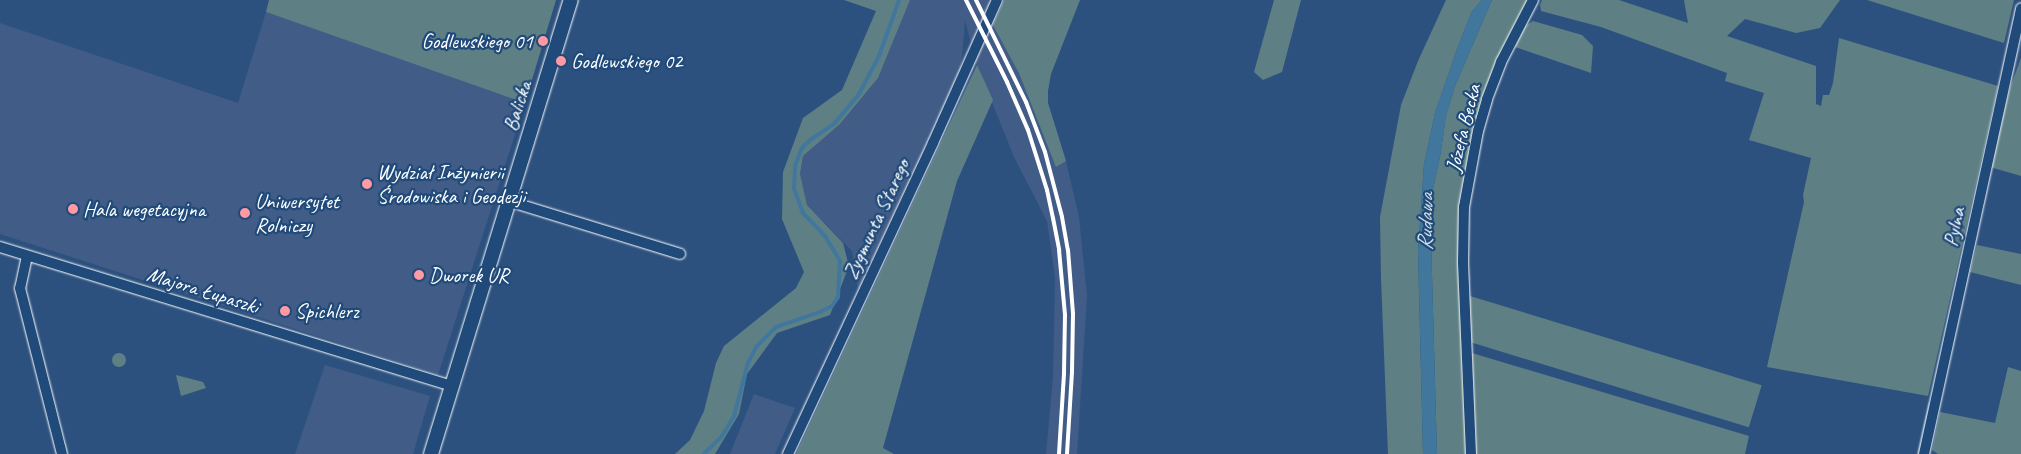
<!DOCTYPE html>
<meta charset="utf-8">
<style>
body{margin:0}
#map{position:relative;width:2021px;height:454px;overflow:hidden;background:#2d517f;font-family:Caveat,sans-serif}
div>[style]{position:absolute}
.built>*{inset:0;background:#415c87}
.green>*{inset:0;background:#5e8085;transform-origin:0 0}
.round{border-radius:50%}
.water>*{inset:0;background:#41779d}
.stream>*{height:4px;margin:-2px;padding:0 2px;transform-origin:2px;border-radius:2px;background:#41779d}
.roads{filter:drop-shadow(0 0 1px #fff) drop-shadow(0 0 1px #fff)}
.street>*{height:10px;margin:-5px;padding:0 5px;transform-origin:5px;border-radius:5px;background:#1f4a7a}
.secondary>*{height:14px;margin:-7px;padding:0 7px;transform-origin:7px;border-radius:7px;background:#1f4a7a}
.rail>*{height:4px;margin:-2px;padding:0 2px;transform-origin:2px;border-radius:2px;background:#fff}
.dots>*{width:14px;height:14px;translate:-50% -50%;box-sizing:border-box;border:2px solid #1f4a7a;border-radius:50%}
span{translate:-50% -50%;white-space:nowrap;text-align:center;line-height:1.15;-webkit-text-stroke:4.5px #1f4a7a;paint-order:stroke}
.poi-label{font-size:21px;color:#fff}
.right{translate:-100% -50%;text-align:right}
.left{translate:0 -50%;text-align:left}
.street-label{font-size:21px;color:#fff}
.water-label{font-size:22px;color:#d0dde6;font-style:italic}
</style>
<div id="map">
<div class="built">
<i style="clip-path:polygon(910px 0,988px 0,1048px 103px,1066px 161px,1079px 217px,1087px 296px,1077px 454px,1046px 454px,1053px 377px,1055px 277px,1047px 221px,1014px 157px,977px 65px,965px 21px,961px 70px,858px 290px,852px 251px,807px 205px,800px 174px,803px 156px,840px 124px,878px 78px)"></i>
<i style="clip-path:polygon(266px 12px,525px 103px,438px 375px,0 234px,0 23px,238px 103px)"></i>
<i style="clip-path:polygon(325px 365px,430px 396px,413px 454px,295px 454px)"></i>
<i style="clip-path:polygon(754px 394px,795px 408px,775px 454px,730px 454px)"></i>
</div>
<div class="green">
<i style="clip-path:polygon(269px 0,556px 0,525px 103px,266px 12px)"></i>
<i style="clip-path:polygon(844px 0,910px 0,878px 78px,840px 124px,803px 156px,800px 174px,807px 205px,843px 243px,849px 266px,830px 315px,777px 333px,747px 374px,739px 414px,715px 454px,675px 454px,690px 440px,704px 411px,716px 363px,724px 346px,796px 288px,804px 272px,782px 219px,783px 172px,803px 118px,842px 90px,876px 11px)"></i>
<i style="clip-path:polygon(1004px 0,1080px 0,1051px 74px,1048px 91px,1048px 103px,1066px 161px,1056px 167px,1019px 73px,993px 25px)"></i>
<i style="clip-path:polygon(1274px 0,1301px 0,1282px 72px,1263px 80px,1254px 72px)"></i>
<i style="clip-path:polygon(1446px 0,1482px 0,1472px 11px,1457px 49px,1435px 113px,1424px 164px,1418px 251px,1423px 454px,1388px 454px,1381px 278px,1380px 217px,1401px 105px,1418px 61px)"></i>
<i style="clip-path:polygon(1492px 0,1530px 0,1494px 74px,1465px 195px,1467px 454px,1437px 454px,1430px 203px,1440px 157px,1446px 116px,1455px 86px)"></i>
<i style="clip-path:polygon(1542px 0,1619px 0,1688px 23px,1684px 0,1840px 0,1820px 28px,1796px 33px,1745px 19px,1727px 36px,1816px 66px,1816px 104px,1821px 106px,1823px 95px,1829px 95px,1833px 83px,1839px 38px,1998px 86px,1928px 396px,1767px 367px,1804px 202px,1803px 195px,1811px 158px,1749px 140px,1764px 93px,1725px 81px,1727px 73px,1601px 27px,1541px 11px,1540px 5px)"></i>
<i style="clip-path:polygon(1867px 0,2014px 0,2004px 43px)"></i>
<i style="clip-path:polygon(1533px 21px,1582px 35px,1593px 46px,1591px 73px,1515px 47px,1525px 26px)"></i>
<i style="clip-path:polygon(2021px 58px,2021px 176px,1990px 167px,2010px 88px)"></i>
<i style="clip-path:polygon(977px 65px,993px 100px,957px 181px,883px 448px,894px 454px,796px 454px)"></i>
<i style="clip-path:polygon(1977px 245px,2021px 254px,2021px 285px,1970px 272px)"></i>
<i style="left:1470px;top:296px;width:305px;height:44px;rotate:17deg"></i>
<i class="round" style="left:112px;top:353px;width:14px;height:14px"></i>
<i style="clip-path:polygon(1472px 353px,1749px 436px,1745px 454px,1476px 454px)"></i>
<i style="clip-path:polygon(2008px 367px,2021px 371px,2021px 454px,1938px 454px,1932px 450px,1940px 412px,1995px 423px)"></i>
<i style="clip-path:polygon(176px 375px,203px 382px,206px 388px,181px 396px)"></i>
</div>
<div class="water">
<i style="clip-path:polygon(1482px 0,1492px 0,1455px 86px,1446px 116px,1440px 157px,1430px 203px,1437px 454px,1423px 454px,1418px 251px,1424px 164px,1435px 113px,1457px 49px,1472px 11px)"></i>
</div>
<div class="stream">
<i style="left:704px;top:454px;width:25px;rotate:-45deg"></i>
<i style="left:722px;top:436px;width:23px;rotate:-59deg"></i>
<i style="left:734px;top:416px;width:55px;rotate:-75.2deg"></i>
<i style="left:748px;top:363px;width:18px;rotate:-63deg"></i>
<i style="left:756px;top:347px;width:28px;rotate:-45deg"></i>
<i style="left:776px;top:327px;width:46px;rotate:-18.8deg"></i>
<i style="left:820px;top:312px;width:13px;rotate:-27deg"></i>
<i style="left:832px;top:306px;width:11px;rotate:-56deg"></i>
<i style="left:838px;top:297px;width:36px;rotate:-87deg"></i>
<i style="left:840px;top:261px;width:29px;rotate:-121deg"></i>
<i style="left:825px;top:236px;width:32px;rotate:-134deg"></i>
<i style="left:803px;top:213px;width:27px;rotate:-110deg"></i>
<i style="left:794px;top:188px;width:22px;rotate:-87deg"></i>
<i style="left:795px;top:166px;width:19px;rotate:-69deg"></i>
<i style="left:802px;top:148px;width:11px;rotate:-45deg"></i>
<i style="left:810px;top:140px;width:29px;rotate:-34deg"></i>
<i style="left:834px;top:124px;width:39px;rotate:-50deg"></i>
<i style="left:859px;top:94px;width:43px;rotate:-62.2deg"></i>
<i style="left:879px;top:56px;width:59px;rotate:-70.3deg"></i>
<i style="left:1919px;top:454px;width:51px;rotate:-77.6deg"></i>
</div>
<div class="roads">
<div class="street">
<i style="left:508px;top:201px;width:180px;rotate:17.1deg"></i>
<i style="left:0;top:247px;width:473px;rotate:17.1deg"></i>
<i style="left:27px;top:256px;width:33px;rotate:102deg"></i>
<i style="left:20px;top:288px;width:171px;rotate:75.8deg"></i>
<i style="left:788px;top:454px;width:343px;rotate:-65deg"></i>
<i style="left:933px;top:143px;width:157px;rotate:-65.9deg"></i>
<i style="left:1471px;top:454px;width:192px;rotate:-92.4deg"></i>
<i style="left:1463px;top:262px;width:55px;rotate:-89deg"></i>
<i style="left:1464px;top:207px;width:77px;rotate:-79.6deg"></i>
<i style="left:1478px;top:131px;width:33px;rotate:-74deg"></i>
<i style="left:1487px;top:99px;width:40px;rotate:-69deg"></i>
<i style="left:1501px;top:62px;width:70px;rotate:-62.7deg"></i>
<i style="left:1924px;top:454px;width:456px;rotate:-77.7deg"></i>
</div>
<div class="secondary">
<i style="left:431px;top:454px;width:475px;rotate:-72.9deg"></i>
</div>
</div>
<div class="rail">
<i style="left:966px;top:0;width:92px;rotate:63.4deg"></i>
<i style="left:1007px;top:82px;width:52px;rotate:66.4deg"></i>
<i style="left:1028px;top:130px;width:63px;rotate:72.4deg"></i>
<i style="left:1047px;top:190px;width:29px;rotate:78deg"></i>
<i style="left:1053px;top:218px;width:33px;rotate:79deg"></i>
<i style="left:1059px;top:250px;width:65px;rotate:84.7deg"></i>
<i style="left:1065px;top:315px;width:59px;rotate:91deg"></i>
<i style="left:1064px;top:374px;width:80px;rotate:93.6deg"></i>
<i style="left:976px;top:0;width:114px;rotate:63.9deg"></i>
<i style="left:1026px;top:102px;width:53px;rotate:69.2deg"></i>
<i style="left:1045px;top:152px;width:67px;rotate:75.3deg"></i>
<i style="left:1062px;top:217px;width:34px;rotate:80deg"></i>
<i style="left:1068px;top:250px;width:64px;rotate:85.5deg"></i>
<i style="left:1073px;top:314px;width:58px;rotate:91deg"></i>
<i style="left:1072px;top:372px;width:82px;rotate:93.5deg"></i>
</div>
<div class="dots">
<i style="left:543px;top:41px;background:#ff9aa2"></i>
<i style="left:561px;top:61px;background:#ff9aa2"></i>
<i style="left:367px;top:184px;background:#ff9aa2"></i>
<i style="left:73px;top:209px;background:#ff9aa2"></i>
<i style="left:245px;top:213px;background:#ff9aa2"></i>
<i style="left:419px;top:275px;background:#ff9aa2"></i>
<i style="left:285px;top:311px;background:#ff9aa2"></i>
</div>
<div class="poi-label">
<span class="right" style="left:533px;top:41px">Godlewskiego 01</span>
<span class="left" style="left:571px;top:61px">Godlewskiego 02</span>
<span class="left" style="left:377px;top:184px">Wydział Inżynierii<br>Środowiska i Geodezji</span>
<span class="left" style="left:255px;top:213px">Uniwersytet<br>Rolniczy</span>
<span class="left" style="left:83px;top:209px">Hala wegetacyjna</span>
<span class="left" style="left:429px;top:275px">Dworek UR</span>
<span class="left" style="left:295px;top:311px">Spichlerz</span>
</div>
<div class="street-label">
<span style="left:517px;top:106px;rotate:-73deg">Balicka</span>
<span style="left:1463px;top:128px;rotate:-76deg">Józefa Becka</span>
<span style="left:876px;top:219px;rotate:-65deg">Zygmunta Starego</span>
<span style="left:1954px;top:227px;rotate:-78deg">Pylna</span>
<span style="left:203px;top:290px;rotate:17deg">Majora Łupaszki</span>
</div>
<div class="water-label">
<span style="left:1426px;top:222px;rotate:-89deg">Rudawa</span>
</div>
</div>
